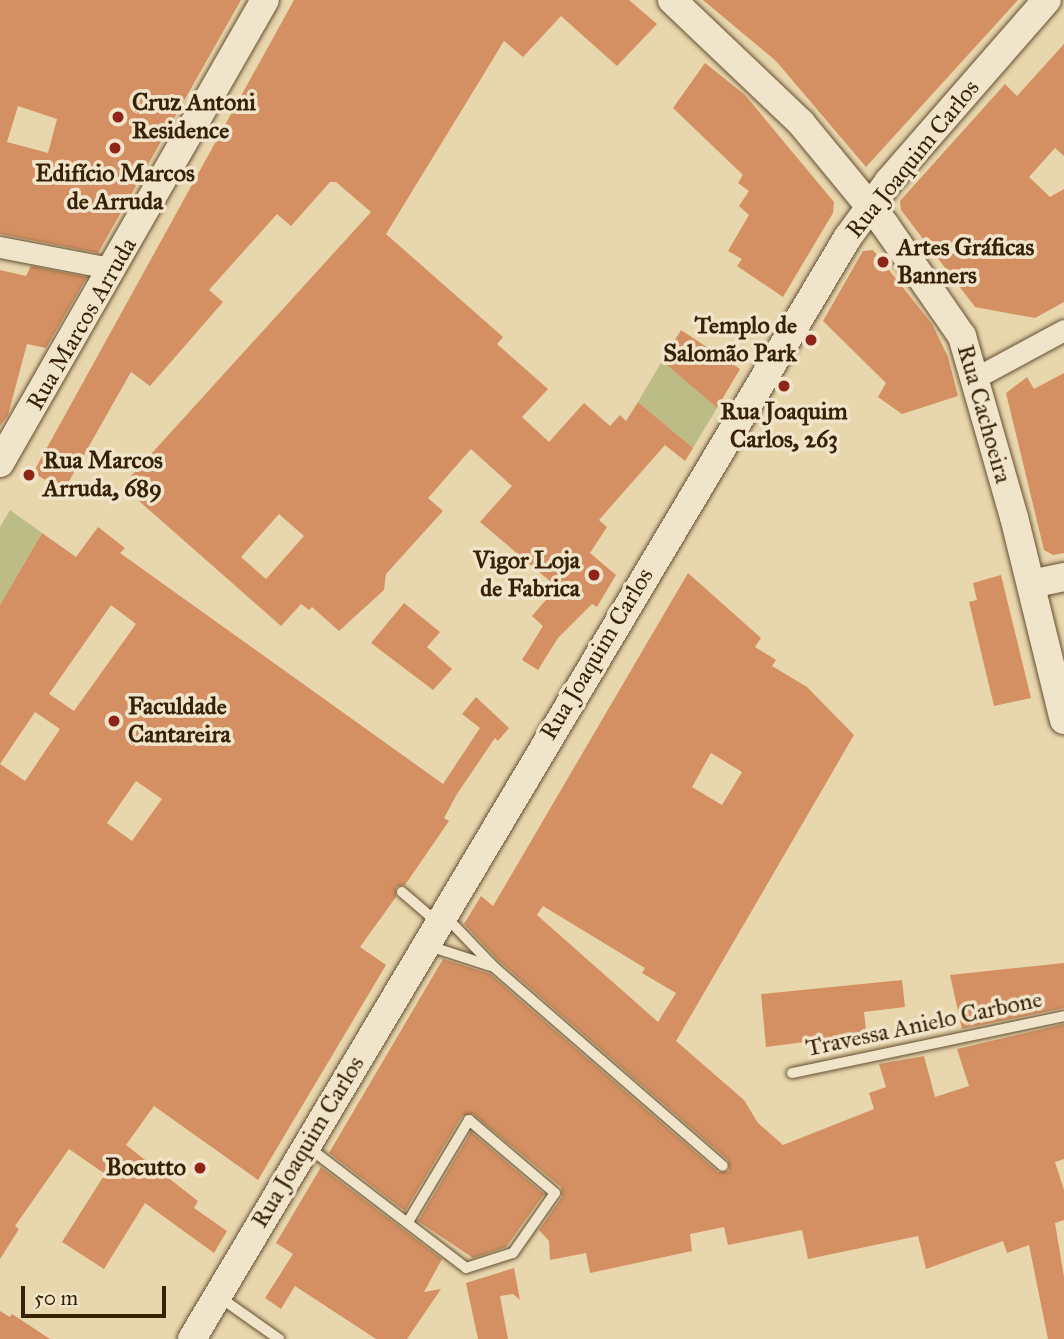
<!DOCTYPE html>
<meta charset="utf-8">
<style>
body{margin:0}
#map{position:relative;width:1064px;height:1339px;overflow:hidden;background:#e8d6ad;font-family:"IM FELL Great Primer",serif}
div>[style]{position:absolute}
.green>*{inset:0;background:#bbbc86}
.building>*{inset:0;background:#d49063}
.roads{filter:drop-shadow(0 0 2px #644f30) drop-shadow(0 0 2px #644f30)}
.lane>*{height:10px;margin:-5px;padding:0 5px;transform-origin:5px;border-radius:5px;background:#f0e4ca}
.street>*{height:21px;margin:-10.5px;padding:0 10.5px;transform-origin:10.5px;border-radius:10.5px;background:#f0e4ca}
.secondary>*{height:28px;margin:-14px;padding:0 14px;transform-origin:14px;border-radius:14px;background:#f0e4ca}
.dots>*{width:19px;height:19px;translate:-50% -50%;box-sizing:border-box;border:4px solid #f0e4ca;border-radius:50%}
span{translate:-50% -50%;white-space:nowrap;text-align:center;line-height:1.15;-webkit-text-stroke:7px #f0e4ca;paint-order:stroke}
.poi-label{font-size:24px;color:#382206;font-weight:700}
.left{translate:0 -50%;text-align:left}
.right{translate:-100% -50%;text-align:right}
.street-label{font-size:24px;color:#382206}
.scale{position:absolute;left:21px;top:1286px;width:145px;height:32px;box-sizing:border-box;border:4px solid #382206;border-top:0;padding-left:9px;font-size:21px;line-height:24px;white-space:nowrap;color:#382206;-webkit-text-stroke:5px #f0e4ca;paint-order:stroke}
</style>
<div id="map">
<div class="green">
<i style="clip-path:polygon(662px 361px,717px 408px,693px 448px,638px 402px)"></i>
<i style="clip-path:polygon(10px 510px,42px 533px,0 605px,0 527px)"></i>
</div>
<div class="building">
<i style="clip-path:polygon(evenodd,0 0,241px 0,98px 253px,0 234px,0 0,18px 106px,57px 119px,48px 153px,7px 142px,18px 106px)"></i>
<i style="clip-path:polygon(evenodd,294px 0,629px 0,657px 24px,617px 66px,561px 16px,523px 57px,504px 41px,386px 234px,503px 337px,497px 344px,548px 389px,522px 417px,549px 442px,584px 403px,610px 426px,620px 415px,626px 421px,638px 402px,693px 448px,685px 461px,665px 445px,599px 520px,607px 527px,590px 553px,616px 575px,597px 607px,592px 604px,558px 638px,538px 670px,522px 660px,543px 626px,532px 616px,557px 587px,480px 522px,512px 486px,471px 449px,428px 498px,443px 511px,386px 574px,384px 590px,339px 631px,312px 607px,309px 610px,301px 604px,281px 626px,122px 486px,371px 212px,336px 182px,330px 182px,291px 226px,277px 214px,209px 290px,223px 302px,150px 386px,131px 372px,64px 490px,33px 473px,294px 0,279px 514px,304px 536px,266px 579px,241px 557px,279px 514px)"></i>
<i style="clip-path:polygon(703px 0,1018px 0,866px 167px,776px 61px)"></i>
<i style="clip-path:polygon(1064px 44px,1064px 156px,1055px 148px,1029px 177px,1050px 197px,1064px 189px,1064px 302px,1035px 318px,975px 307px,901px 210px,900px 201px,1005px 84px,1017px 96px)"></i>
<i style="clip-path:polygon(705px 63px,745px 95px,834px 202px,833px 213px,783px 297px,737px 266px,742px 259px,728px 251px,749px 215px,739px 206px,749px 191px,738px 183px,743px 175px,673px 108px)"></i>
<i style="clip-path:polygon(873px 250px,932px 324px,948px 357px,958px 396px,902px 414px,878px 397px,886px 383px,823px 321px,863px 251px)"></i>
<i style="clip-path:polygon(31px 266px,87px 277px,46px 348px,27px 344px,8px 415px,0 426px,0 270px,26px 276px)"></i>
<i style="clip-path:polygon(681px 330px,740px 369px,717px 408px,662px 361px)"></i>
<i style="clip-path:polygon(1064px 373px,1064px 553px,1053px 555px,1044px 550px,1006px 393px,1027px 377px,1034px 389px)"></i>
<i style="clip-path:polygon(evenodd,98px 527px,125px 548px,120px 553px,443px 784px,480px 728px,462px 714px,476px 697px,509px 728px,498px 741px,495px 738px,457px 794px,444px 818px,449px 821px,405px 885px,396px 887px,396px 897px,360px 947px,386px 965px,258px 1180px,154px 1106px,126px 1145px,198px 1201px,194px 1208px,227px 1231px,214px 1253px,145px 1203px,104px 1269px,62px 1242px,105px 1174px,69px 1149px,15px 1226px,19px 1229px,0 1259px,0 605px,42px 533px,76px 557px,98px 527px,111px 605px,136px 624px,74px 711px,49px 694px,111px 605px,98px 527px,35px 712px,60px 729px,25px 781px,0 764px,35px 712px,98px 527px,136px 781px,162px 799px,132px 841px,107px 823px,136px 781px)"></i>
<i style="clip-path:polygon(evenodd,688px 573px,761px 638px,755px 647px,776px 660px,772px 666px,807px 687px,854px 735px,676px 1041px,744px 1100px,758px 1123px,783px 1145px,874px 1109px,869px 1093px,886px 1087px,879px 1064px,924px 1056px,935px 1097px,969px 1086px,957px 1049px,1064px 1024px,1064px 1159px,1055px 1162px,1064px 1190px,1064px 1220px,1055px 1223px,1064px 1277px,1064px 1339px,1048px 1339px,1029px 1245px,1007px 1253px,1003px 1241px,926px 1269px,918px 1236px,808px 1259px,802px 1230px,728px 1245px,724px 1227px,690px 1234px,692px 1251px,590px 1273px,586px 1253px,550px 1260px,549px 1241px,539px 1230px,562px 1197px,561px 1187px,473px 1114px,462px 1116px,405px 1211px,329px 1153px,443px 959px,490px 974px,718px 1172px,729px 1171px,728px 1160px,499px 961px,464px 924px,481px 896px,493px 906px,688px 573px,711px 753px,742px 772px,722px 805px,692px 787px,711px 753px,688px 573px,543px 906px,645px 968px,642px 973px,676px 993px,658px 1022px,537px 915px,543px 906px)"></i>
<i style="clip-path:polygon(1001px 575px,1031px 698px,994px 706px,969px 602px,977px 600px,973px 583px)"></i>
<i style="clip-path:polygon(404px 603px,440px 632px,427px 647px,452px 669px,433px 690px,371px 643px)"></i>
<i style="clip-path:polygon(1064px 963px,1064px 1008px,962px 1029px,950px 975px)"></i>
<i style="clip-path:polygon(902px 980px,905px 1007px,864px 1012px,866px 1030px,852px 1036px,766px 1047px,761px 994px)"></i>
<i style="clip-path:polygon(471px 1132px,544px 1194px,506px 1247px,473px 1258px,418px 1221px)"></i>
<i style="clip-path:polygon(321px 1167px,442px 1259px,424px 1292px,441px 1289px,407px 1339px,376px 1339px,295px 1286px,281px 1309px,265px 1298px,293px 1254px,276px 1243px)"></i>
<i style="clip-path:polygon(514px 1268px,520px 1300px,513px 1294px,500px 1296px,508px 1339px,478px 1339px,466px 1283px)"></i>
<i style="clip-path:polygon(0 1311px,10px 1317px,12px 1314px,50px 1339px,0 1339px)"></i>
</div>
<div class="roads">
<div class="lane">
<i style="left:402px;top:892px;width:46px;rotate:40.6deg"></i>
<i style="left:444px;top:915px;width:72px;rotate:46.1deg"></i>
<i style="left:494px;top:967px;width:303px;rotate:41deg"></i>
<i style="left:426px;top:945px;width:68px;rotate:17.9deg"></i>
<i style="left:792px;top:1073px;width:278px;rotate:-11.8deg"></i>
<i style="left:308px;top:1147px;width:199px;rotate:37.4deg"></i>
<i style="left:466px;top:1268px;width:49px;rotate:-17.7deg"></i>
<i style="left:513px;top:1253px;width:73px;rotate:-55deg"></i>
<i style="left:555px;top:1193px;width:113px;rotate:-139.7deg"></i>
<i style="left:469px;top:1120px;width:119px;rotate:120.9deg"></i>
<i style="left:218px;top:1296px;width:75px;rotate:35.2deg"></i>
</div>
<div class="street">
<i style="left:0;top:247px;width:116px;rotate:10.9deg"></i>
<i style="left:977px;top:377px;width:99px;rotate:-28.4deg"></i>
</div>
<div class="secondary">
<i style="left:672px;top:0;width:178px;rotate:43.6deg"></i>
<i style="left:801px;top:123px;width:132px;rotate:50.5deg"></i>
<i style="left:885px;top:225px;width:135px;rotate:55.3deg"></i>
<i style="left:962px;top:336px;width:188px;rotate:74deg"></i>
<i style="left:1014px;top:517px;width:209px;rotate:76.2deg"></i>
<i style="left:0;top:463px;width:533px;rotate:-60.22deg"></i>
<i style="left:1031px;top:584px;width:34px;rotate:-12deg"></i>
<i style="left:192px;top:1339px;width:1282px;rotate:-59.24deg"></i>
<i style="left:848px;top:237px;width:69px;rotate:-53.8deg"></i>
<i style="left:889px;top:181px;width:240px;rotate:-48.9deg"></i>
</div>
</div>
<div class="dots">
<i style="left:118px;top:117px;background:#8f2418"></i>
<i style="left:115px;top:148px;background:#8f2418"></i>
<i style="left:883px;top:262px;background:#8f2418"></i>
<i style="left:811px;top:340px;background:#8f2418"></i>
<i style="left:784px;top:386px;background:#8f2418"></i>
<i style="left:29px;top:475px;background:#8f2418"></i>
<i style="left:594px;top:575px;background:#8f2418"></i>
<i style="left:114px;top:721px;background:#8f2418"></i>
<i style="left:200px;top:1168px;background:#8f2418"></i>
</div>
<div class="poi-label">
<span class="left" style="left:132px;top:117px">Cruz Antoni<br>Residence</span>
<span style="left:115px;top:188px">Edifício Marcos<br>de Arruda</span>
<span class="left" style="left:897px;top:262px">Artes Gráficas<br>Banners</span>
<span class="right" style="left:797px;top:340px">Templo de<br>Salomão Park</span>
<span style="left:784px;top:426px">Rua Joaquim<br>Carlos, 263</span>
<span class="left" style="left:43px;top:475px">Rua Marcos<br>Arruda, 689</span>
<span class="right" style="left:580px;top:575px">Vigor Loja<br>de Fabrica</span>
<span class="left" style="left:128px;top:721px">Faculdade<br>Cantareira</span>
<span class="right" style="left:186px;top:1168px">Bocutto</span>
</div>
<div class="street-label">
<span style="left:913px;top:159px;rotate:-51deg">Rua Joaquim Carlos</span>
<span style="left:82px;top:324px;rotate:-60deg">Rua Marcos Arruda</span>
<span style="left:984px;top:414px;rotate:74deg">Rua Cachoeira</span>
<span style="left:597px;top:654px;rotate:-59deg">Rua Joaquim Carlos</span>
<span style="left:924px;top:1024px;rotate:-12deg">Travessa Anielo Carbone</span>
<span style="left:308px;top:1142px;rotate:-59deg">Rua Joaquim Carlos</span>
</div>
<div class="scale">50 m</div>
</div>
